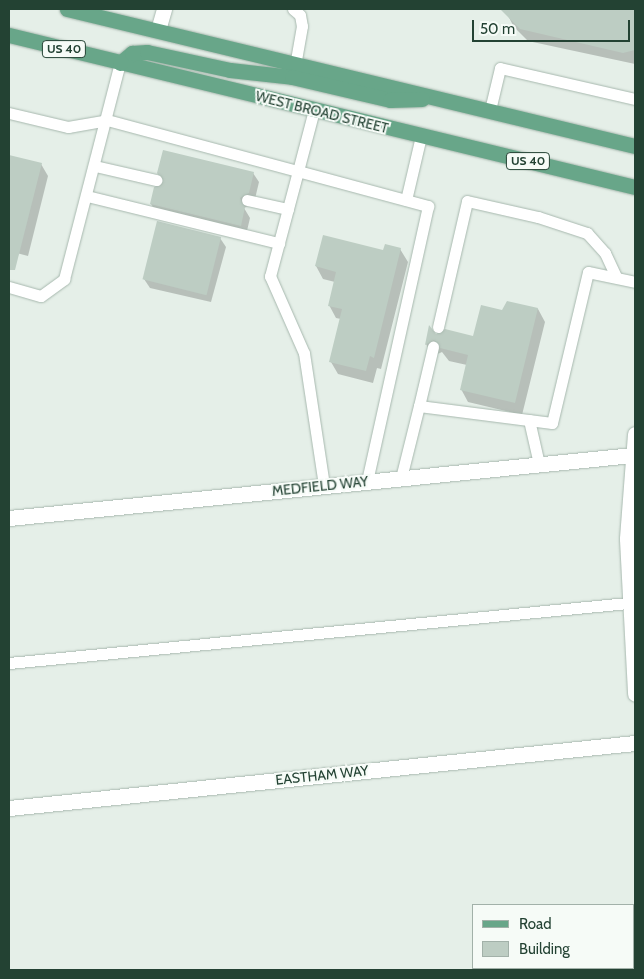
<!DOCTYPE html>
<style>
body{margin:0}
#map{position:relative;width:644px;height:979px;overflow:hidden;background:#e5efe8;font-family:Cabin,sans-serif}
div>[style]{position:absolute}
.shadow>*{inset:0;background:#0003}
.building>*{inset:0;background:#bdcdc3;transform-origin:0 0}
.roads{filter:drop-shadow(0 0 1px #a7b8ae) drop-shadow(0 0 1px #a7b8ae)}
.lane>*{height:11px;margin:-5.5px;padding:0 5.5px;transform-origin:5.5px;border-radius:5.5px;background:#fff}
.street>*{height:15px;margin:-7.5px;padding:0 7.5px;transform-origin:7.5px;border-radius:7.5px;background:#fff}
.secondary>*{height:15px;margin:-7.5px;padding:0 7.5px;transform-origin:7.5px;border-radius:7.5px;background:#fff}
.primary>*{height:15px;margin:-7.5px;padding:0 7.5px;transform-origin:7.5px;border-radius:7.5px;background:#68a689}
span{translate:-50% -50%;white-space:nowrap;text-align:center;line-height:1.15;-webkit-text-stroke:4px #f6fbf7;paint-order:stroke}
.shield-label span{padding:1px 4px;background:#f6fbf7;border:1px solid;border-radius:4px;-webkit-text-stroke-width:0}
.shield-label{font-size:12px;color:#234233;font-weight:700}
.street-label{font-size:14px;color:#234233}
.frame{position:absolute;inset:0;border:10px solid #234233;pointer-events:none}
.legend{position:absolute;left:472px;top:904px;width:162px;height:65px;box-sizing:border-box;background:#f6fbf7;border:1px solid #a2b1a9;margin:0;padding:6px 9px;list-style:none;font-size:15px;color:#234233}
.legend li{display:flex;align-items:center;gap:10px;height:25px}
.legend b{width:25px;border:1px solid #a2b1a9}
.scale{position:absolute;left:472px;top:20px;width:158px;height:22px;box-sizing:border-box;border:2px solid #234233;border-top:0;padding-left:6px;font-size:15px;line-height:18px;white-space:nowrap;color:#234233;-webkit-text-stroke:4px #f6fbf7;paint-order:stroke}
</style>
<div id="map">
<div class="shadow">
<i style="clip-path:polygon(508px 9px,635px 9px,635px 64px,528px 41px,514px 27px,507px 14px)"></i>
<i style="clip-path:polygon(9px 156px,41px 164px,48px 176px,28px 256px,9px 251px)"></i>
<i style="clip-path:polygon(253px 173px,259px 182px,254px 203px,244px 208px,250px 218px,246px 235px,157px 213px,151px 204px)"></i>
<i style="clip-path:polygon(220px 238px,226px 247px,211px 302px,150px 288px,144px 279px)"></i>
<i style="clip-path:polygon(400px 249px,408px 262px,381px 369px,377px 368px,373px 383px,338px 374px,331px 362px,341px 319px,336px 318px,329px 305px,335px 282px,323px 279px,316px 266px)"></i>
<i style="clip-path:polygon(507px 302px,538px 309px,545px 322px,522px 415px,468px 402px,461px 389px,467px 365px,449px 361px,442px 352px,433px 356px,426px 344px,436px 336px,474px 337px,503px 312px)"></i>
</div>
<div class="building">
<i style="clip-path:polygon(500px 9px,635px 9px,635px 50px,623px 53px,520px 29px)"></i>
<i style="clip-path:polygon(163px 150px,254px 172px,249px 193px,240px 198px,245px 207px,241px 226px,150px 204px,154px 187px,163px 182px,157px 173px)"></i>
<i style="clip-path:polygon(9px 155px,42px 163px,15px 270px,9px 270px)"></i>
<i style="left:157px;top:221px;width:66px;height:60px;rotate:14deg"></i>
<i style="clip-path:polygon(323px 235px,383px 250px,385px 244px,401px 248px,374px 358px,370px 356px,366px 371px,329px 362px,342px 309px,328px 306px,336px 272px,315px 266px)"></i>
<i style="clip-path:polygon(507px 301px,538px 308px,515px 403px,460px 390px,468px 355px,440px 348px,434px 340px,425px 345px,429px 325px,436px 334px,445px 329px,473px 336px,481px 305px,502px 310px)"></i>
</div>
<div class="roads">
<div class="lane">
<i style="left:293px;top:9px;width:9px;rotate:41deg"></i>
<i style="left:300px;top:15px;width:11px;rotate:80deg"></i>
<i style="left:302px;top:26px;width:39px;rotate:100deg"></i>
<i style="left:314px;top:110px;width:63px;rotate:104.7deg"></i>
<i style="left:298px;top:171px;width:135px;rotate:15.1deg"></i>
<i style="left:428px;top:206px;width:283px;rotate:102.5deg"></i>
<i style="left:490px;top:110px;width:43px;rotate:-76.6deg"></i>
<i style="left:500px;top:68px;width:139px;rotate:12.9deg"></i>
<i style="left:9px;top:113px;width:61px;rotate:13.3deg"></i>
<i style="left:68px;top:127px;width:40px;rotate:-10deg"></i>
<i style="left:107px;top:120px;width:198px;rotate:15deg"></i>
<i style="left:298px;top:171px;width:109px;rotate:104.9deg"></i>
<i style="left:270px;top:276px;width:84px;rotate:66.2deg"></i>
<i style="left:304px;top:353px;width:134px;rotate:81.4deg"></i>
<i style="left:95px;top:166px;width:63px;rotate:12.9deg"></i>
<i style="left:87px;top:196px;width:198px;rotate:13.8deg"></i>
<i style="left:247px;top:200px;width:42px;rotate:12.4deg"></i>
<i style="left:406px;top:200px;width:66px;rotate:-76.8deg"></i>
<i style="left:9px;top:287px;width:33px;rotate:16deg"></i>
<i style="left:41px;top:296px;width:29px;rotate:-36deg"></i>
<i style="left:64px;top:279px;width:223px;rotate:-75.5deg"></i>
<i style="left:438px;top:327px;width:129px;rotate:-77deg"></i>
<i style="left:467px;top:201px;width:73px;rotate:12.7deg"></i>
<i style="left:538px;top:217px;width:52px;rotate:18.1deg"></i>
<i style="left:587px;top:233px;width:27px;rotate:48deg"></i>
<i style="left:605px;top:253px;width:26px;rotate:65deg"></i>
<i style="left:419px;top:406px;width:61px;rotate:-76.7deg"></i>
<i style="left:529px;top:420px;width:45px;rotate:77.2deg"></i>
<i style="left:401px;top:478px;width:74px;rotate:-76deg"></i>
<i style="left:419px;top:406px;width:134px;rotate:7.3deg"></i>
<i style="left:552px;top:423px;width:155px;rotate:-76.6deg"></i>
<i style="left:588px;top:272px;width:48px;rotate:12deg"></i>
<i style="left:9px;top:663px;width:622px;rotate:-5.54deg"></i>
</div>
<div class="street">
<i style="left:158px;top:30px;width:22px;rotate:-74deg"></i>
<i style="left:9px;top:518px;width:626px;rotate:-5.77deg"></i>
<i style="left:9px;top:808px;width:629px;rotate:-5.93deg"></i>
</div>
<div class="secondary">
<i style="left:635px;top:434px;width:105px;rotate:94.4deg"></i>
<i style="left:627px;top:539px;width:155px;rotate:87deg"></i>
</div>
<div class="primary">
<i style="left:67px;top:9px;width:584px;rotate:13.56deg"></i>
<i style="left:9px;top:35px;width:644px;rotate:13.65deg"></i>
<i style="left:120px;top:63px;width:16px;rotate:-40deg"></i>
<i style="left:132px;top:53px;width:15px;rotate:-4deg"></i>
<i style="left:147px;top:52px;width:85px;rotate:12.2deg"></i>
<i style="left:230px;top:70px;width:62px;rotate:6.4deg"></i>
<i style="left:292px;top:77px;width:101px;rotate:13.2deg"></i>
<i style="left:390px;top:100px;width:32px;rotate:-2deg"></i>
</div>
</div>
<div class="shield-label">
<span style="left:64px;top:49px">US 40</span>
<span style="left:528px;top:161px">US 40</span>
</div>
<div class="street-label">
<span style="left:322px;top:112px;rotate:14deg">WEST BROAD STREET</span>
<span style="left:320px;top:486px;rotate:-6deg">MEDFIELD WAY</span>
<span style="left:322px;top:775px;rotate:-6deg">EASTHAM WAY</span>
</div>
<div class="frame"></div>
<ul class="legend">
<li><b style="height:6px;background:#68a689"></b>Road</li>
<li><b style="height:14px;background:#bdcdc3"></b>Building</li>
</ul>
<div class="scale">50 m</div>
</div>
